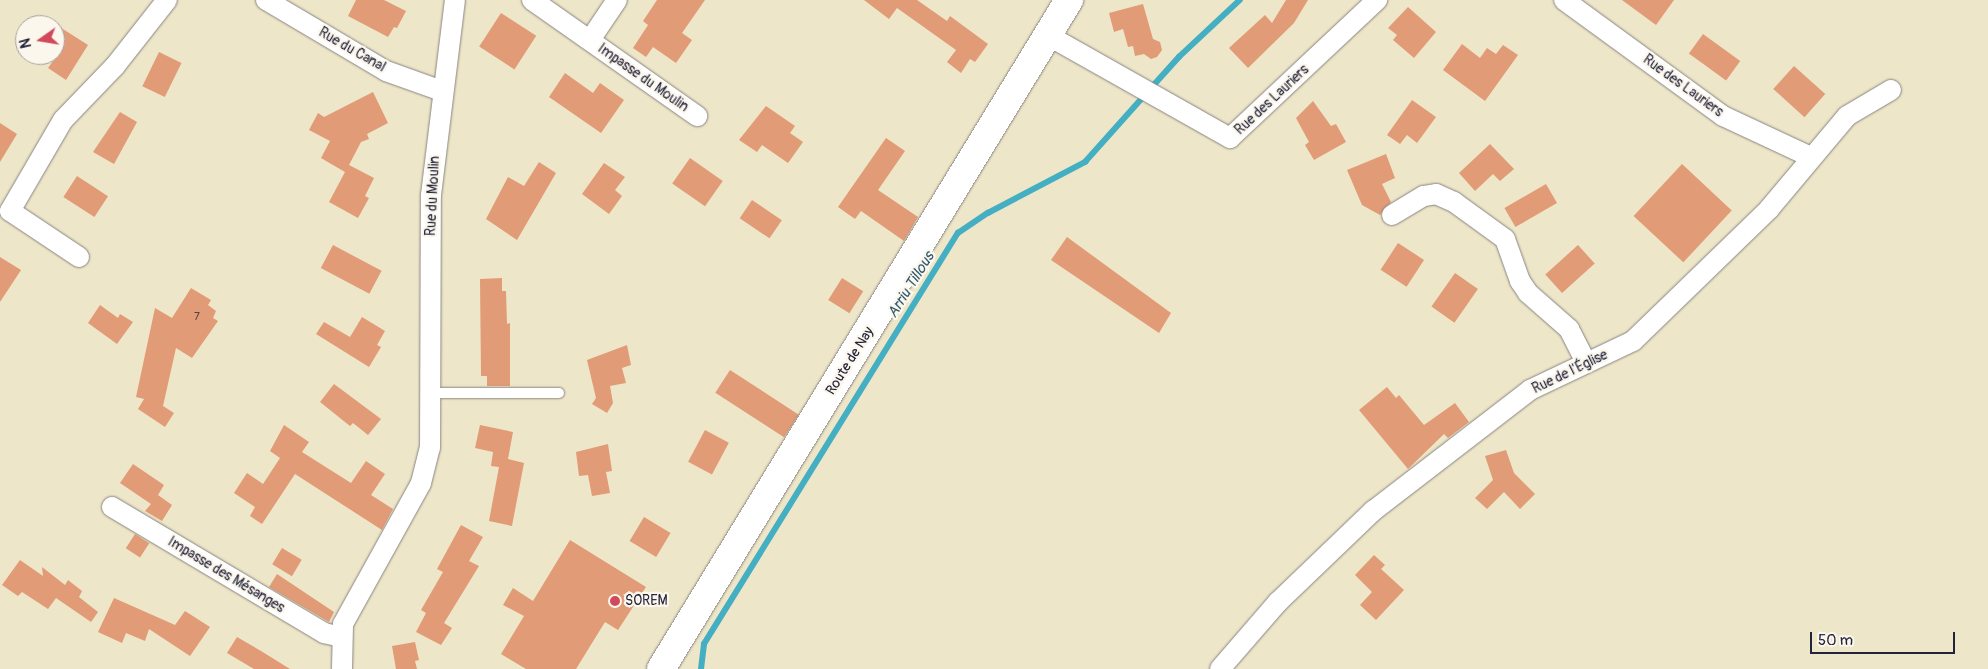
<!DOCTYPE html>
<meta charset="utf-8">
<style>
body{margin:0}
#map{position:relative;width:1988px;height:669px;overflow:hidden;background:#eee6c8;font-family:Pangolin,sans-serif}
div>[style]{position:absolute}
.stream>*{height:5.5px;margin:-2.75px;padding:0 2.75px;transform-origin:2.75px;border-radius:2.75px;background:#44afc2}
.building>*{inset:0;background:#e19b76;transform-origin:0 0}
.roads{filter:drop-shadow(0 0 1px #888482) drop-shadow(0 0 1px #888482)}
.lane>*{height:10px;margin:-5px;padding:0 5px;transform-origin:5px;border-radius:5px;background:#fff}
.street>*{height:20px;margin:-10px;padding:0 10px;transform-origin:10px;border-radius:10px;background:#fff}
.secondary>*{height:28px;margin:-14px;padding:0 14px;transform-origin:14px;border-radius:14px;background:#fff}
.dots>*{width:14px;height:14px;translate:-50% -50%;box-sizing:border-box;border:2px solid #fbf7ec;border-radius:50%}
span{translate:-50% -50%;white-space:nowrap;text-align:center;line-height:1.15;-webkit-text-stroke:4.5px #fbf7ec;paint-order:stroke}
.number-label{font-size:11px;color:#52404a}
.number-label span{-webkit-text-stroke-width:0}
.street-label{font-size:14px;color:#22223b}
.poi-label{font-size:14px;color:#22223b}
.left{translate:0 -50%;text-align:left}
.water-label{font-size:15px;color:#305a71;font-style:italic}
.north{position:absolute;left:15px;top:15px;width:50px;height:50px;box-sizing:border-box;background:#fbf7ec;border:1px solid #a4a2a5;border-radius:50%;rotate:257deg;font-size:14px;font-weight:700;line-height:20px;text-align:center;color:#22223b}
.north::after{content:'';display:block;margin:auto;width:18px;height:22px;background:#d1495b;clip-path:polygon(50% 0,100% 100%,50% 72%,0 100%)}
.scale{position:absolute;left:1810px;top:632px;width:145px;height:22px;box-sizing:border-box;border:2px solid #22223b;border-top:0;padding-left:6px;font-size:15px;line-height:18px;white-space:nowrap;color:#22223b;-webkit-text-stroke:4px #fbf7ec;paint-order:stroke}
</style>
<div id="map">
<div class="stream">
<i style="left:1151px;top:88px;width:42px;rotate:-47.9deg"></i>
<i style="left:1179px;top:57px;width:83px;rotate:-43.1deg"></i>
<i style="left:701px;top:669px;width:25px;rotate:-83deg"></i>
<i style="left:704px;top:644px;width:483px;rotate:-58.3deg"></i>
<i style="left:958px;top:233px;width:36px;rotate:-34deg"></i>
<i style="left:988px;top:213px;width:110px;rotate:-27.7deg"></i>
<i style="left:1085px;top:162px;width:90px;rotate:-48.2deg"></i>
</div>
<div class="building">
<i style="clip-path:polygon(356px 0,384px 0,406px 11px,397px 28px,394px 27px,388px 37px,348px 16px)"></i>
<i style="clip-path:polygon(657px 0,705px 0,682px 33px,692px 40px,676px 63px,653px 47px,646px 57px,633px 48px,648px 25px,643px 21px)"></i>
<i style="clip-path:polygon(864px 0,917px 0,947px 21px,950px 16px,988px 44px,975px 62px,970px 59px,961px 73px,947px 62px,956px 50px,897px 8px,889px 19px)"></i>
<i style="clip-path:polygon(1286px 0,1308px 0,1294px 23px,1248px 68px,1229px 48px,1265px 15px,1272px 23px)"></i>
<i style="clip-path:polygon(1622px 0,1674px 0,1656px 25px)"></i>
<i style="clip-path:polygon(1143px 4px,1153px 39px,1160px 42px,1162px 50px,1157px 57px,1151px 59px,1144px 54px,1135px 56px,1133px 46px,1128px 47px,1123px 29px,1114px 32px,1109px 13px)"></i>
<i style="clip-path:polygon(1408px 7px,1436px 32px,1414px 58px,1393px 40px,1397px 35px,1388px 28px)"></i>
<i style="left:501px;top:13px;width:42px;height:40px;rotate:33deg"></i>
<i style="clip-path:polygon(55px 24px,88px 45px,66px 80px,48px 68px,56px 57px)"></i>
<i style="left:1703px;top:34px;width:46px;height:24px;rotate:36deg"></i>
<i style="clip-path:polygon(1462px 44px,1480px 58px,1487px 48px,1496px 54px,1503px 45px,1518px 55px,1485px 101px,1443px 70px)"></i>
<i style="left:159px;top:52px;width:25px;height:38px;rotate:26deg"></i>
<i style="left:1794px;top:66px;width:42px;height:31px;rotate:42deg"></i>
<i style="clip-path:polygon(565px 73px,593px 93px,600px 83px,624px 100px,601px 133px,549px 97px)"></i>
<i style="clip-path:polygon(373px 92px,388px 123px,367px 134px,369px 139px,361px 142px,349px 165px,374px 178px,365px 196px,369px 198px,358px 218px,329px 202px,345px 172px,321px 158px,330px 141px,309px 130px,318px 113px,324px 117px)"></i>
<i style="clip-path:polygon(1412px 100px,1436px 117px,1417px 143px,1407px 135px,1400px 144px,1387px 135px)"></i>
<i style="clip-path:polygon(1313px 101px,1331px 126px,1336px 124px,1346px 142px,1314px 160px,1305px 145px,1309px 142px,1296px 118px)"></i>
<i style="clip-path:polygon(766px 106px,795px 126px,790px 133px,803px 142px,788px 163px,762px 145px,757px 152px,739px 140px)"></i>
<i style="clip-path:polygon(120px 112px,137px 122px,114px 164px,93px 152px)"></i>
<i style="clip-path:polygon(0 123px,17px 134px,0 162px)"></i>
<i style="clip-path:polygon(886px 138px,905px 151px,878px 190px,918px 217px,904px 241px,861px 211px,855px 219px,838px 207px)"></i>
<i style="clip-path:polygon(1490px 144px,1514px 169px,1500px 181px,1493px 174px,1475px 191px,1459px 173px)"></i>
<i style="clip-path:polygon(1386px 154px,1395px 178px,1382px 184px,1391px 202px,1380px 215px,1362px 205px,1347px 170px)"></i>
<i style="left:690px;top:158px;width:40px;height:31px;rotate:35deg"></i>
<i style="clip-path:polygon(539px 162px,556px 173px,517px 240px,486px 219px,508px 177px,524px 186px)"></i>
<i style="clip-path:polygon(604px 163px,625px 177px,615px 190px,622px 196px,609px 214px,582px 194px)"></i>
<i style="left:1682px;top:164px;width:68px;height:71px;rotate:43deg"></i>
<i style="left:77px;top:176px;width:37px;height:25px;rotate:33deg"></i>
<i style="left:1546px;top:184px;width:22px;height:48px;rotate:60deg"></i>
<i style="left:752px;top:200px;width:36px;height:22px;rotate:34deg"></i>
<i style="clip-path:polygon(1067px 237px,1171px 313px,1159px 333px,1051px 260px)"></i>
<i style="left:1398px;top:243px;width:31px;height:32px;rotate:33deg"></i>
<i style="left:333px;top:245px;width:55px;height:26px;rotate:28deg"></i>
<i style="left:1578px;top:245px;width:25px;height:44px;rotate:48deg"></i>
<i style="clip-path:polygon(0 257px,21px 270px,0 302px)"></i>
<i style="left:1455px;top:273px;width:28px;height:41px;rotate:35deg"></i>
<i style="clip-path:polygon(502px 278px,502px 291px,506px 291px,507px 324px,510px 323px,510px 386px,487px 386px,487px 376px,481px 376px,480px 279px)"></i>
<i style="left:842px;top:278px;width:25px;height:26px;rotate:32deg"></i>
<i style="clip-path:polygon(191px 288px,211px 300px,208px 305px,216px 311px,213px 318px,218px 321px,192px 358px,176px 348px,163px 406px,174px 413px,165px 427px,138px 409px,144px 399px,136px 397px,155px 308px,172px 318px)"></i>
<i style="clip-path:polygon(100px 305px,118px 318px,120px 314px,133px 322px,117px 344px,88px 323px)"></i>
<i style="clip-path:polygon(362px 317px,385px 331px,377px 345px,381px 347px,369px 367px,316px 334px,324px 322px,350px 337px)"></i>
<i style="clip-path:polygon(627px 345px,631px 365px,622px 368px,626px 383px,610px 386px,613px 403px,607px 413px,592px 404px,596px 398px,587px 360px)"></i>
<i style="left:730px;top:370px;width:82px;height:27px;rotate:33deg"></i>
<i style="clip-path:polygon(334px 384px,381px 419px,368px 435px,353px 423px,350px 426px,320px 402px)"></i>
<i style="clip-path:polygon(1387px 387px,1396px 398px,1399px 395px,1424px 425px,1455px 403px,1469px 422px,1448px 438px,1444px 434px,1408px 469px,1359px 410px)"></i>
<i style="clip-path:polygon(284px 425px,309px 442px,302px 452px,351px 483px,366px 461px,385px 474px,371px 495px,393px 509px,382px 530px,295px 474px,262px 524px,250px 516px,255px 507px,234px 493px,247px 473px,263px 484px,280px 458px,270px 451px)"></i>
<i style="clip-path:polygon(480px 425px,513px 432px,508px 459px,524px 463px,512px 526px,489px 521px,499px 467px,491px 466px,493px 452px,475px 448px)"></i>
<i style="left:705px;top:430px;width:27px;height:36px;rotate:28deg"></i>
<i style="clip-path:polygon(608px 444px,612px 471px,606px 472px,610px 493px,592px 496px,588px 475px,579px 476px,576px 452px)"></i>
<i style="clip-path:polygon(1506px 450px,1514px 473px,1535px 494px,1520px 509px,1504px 492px,1487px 509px,1475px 498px,1493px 480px,1485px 456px)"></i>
<i style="clip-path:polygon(133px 464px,164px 485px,158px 495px,172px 505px,162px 521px,145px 511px,151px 504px,120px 483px)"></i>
<i style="left:644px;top:517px;width:31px;height:28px;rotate:31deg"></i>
<i style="clip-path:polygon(461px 525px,483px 537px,469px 561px,479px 566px,444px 623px,452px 628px,441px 645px,416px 632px,426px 613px,421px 610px,443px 572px,437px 569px)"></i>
<i style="left:135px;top:534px;width:17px;height:17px;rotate:33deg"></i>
<i style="clip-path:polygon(570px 540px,646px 587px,618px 630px,605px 622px,576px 669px,526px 669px,501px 654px,524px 616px,503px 605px,513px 588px,533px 601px)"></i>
<i style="left:282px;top:548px;width:23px;height:19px;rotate:31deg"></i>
<i style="clip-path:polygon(1374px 555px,1385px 565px,1381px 569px,1404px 590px,1376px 620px,1360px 605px,1372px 592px,1355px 575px)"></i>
<i style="clip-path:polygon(20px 560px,43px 576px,42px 567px,65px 585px,68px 580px,82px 591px,79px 597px,98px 612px,91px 622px,56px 598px,48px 609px,22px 592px,18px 596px,2px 585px)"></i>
<i style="clip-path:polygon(277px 574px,334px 612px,329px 622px,269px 587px)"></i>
<i style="clip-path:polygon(114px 598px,175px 625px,185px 611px,210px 627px,190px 656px,149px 629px,145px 641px,126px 633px,122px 643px,98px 632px)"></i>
<i style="clip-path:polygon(237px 637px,261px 651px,290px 669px,254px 669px,227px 653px)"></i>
<i style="clip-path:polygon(415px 642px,419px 660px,415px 661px,417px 669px,396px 669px,392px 646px)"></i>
</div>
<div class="roads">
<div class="lane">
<i style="left:431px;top:393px;width:128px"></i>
</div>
<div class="street">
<i style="left:266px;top:0;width:139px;rotate:30.6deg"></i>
<i style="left:386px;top:71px;width:59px;rotate:19.7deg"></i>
<i style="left:532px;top:0;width:202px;rotate:35.1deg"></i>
<i style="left:1564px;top:0;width:197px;rotate:36.1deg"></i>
<i style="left:1723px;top:116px;width:97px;rotate:25deg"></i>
<i style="left:1049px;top:36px;width:208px;rotate:29.4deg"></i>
<i style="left:1230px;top:138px;width:202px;rotate:-43.2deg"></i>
<i style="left:590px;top:40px;width:48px;rotate:-56deg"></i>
<i style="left:1392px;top:215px;width:37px;rotate:-31deg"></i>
<i style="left:1424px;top:196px;width:12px;rotate:-9deg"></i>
<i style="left:1436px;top:194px;width:20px;rotate:24deg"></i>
<i style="left:1454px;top:202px;width:63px;rotate:36deg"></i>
<i style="left:1505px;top:239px;width:45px;rotate:70.3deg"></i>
<i style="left:1520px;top:281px;width:14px;rotate:56deg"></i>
<i style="left:1528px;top:293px;width:55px;rotate:41.3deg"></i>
<i style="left:1569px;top:329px;width:38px;rotate:63deg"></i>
<i style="left:79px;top:257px;width:83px;rotate:-146.3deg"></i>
<i style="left:10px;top:211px;width:105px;rotate:-59.8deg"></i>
<i style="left:63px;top:120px;width:75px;rotate:-46.1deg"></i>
<i style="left:115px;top:66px;width:84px;rotate:-51.8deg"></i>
<i style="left:112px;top:507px;width:247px;rotate:30.7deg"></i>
<i style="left:324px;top:633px;width:18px;rotate:13deg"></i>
<i style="left:342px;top:669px;width:45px;rotate:-88.7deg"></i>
<i style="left:343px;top:624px;width:161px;rotate:-61deg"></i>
<i style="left:421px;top:483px;width:36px;rotate:-76deg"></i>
<i style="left:430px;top:448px;width:253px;rotate:-89.8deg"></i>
<i style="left:431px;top:195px;width:196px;rotate:-83deg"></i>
<i style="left:1220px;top:669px;width:89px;rotate:-49.1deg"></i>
<i style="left:1278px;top:602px;width:132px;rotate:-43.8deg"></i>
<i style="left:1373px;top:511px;width:198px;rotate:-37.6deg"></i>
<i style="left:1530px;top:390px;width:114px;rotate:-25.4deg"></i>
<i style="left:1633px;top:341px;width:190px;rotate:-44.1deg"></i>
<i style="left:1769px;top:209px;width:121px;rotate:-50deg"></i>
<i style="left:1847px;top:116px;width:51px;rotate:-30.6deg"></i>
</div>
<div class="secondary">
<i style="left:661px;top:669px;width:784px;rotate:-58.62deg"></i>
</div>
</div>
<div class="dots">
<i style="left:615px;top:601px;background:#d1495b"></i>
</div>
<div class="number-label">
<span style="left:197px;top:317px">7</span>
</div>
<div class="street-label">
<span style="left:352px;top:50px;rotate:30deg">Rue du Canal</span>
<span style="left:643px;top:78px;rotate:35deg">Impasse du Moulin</span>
<span style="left:1683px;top:86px;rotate:36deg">Rue des Lauriers</span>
<span style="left:1272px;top:100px;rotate:-43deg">Rue des Lauriers</span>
<span style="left:433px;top:196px;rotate:-87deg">Rue du Moulin</span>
<span style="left:850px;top:361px;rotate:-58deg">Route de Nay</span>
<span style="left:1570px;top:372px;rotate:-26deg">Rue de l'Église</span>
<span style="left:226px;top:575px;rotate:31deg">Impasse des Mésanges</span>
</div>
<div class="poi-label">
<span class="left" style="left:625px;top:601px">SOREM</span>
</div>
<div class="water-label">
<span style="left:911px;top:285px;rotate:-58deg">Arriu Tillous</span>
</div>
<div class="north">N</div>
<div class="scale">50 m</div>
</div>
